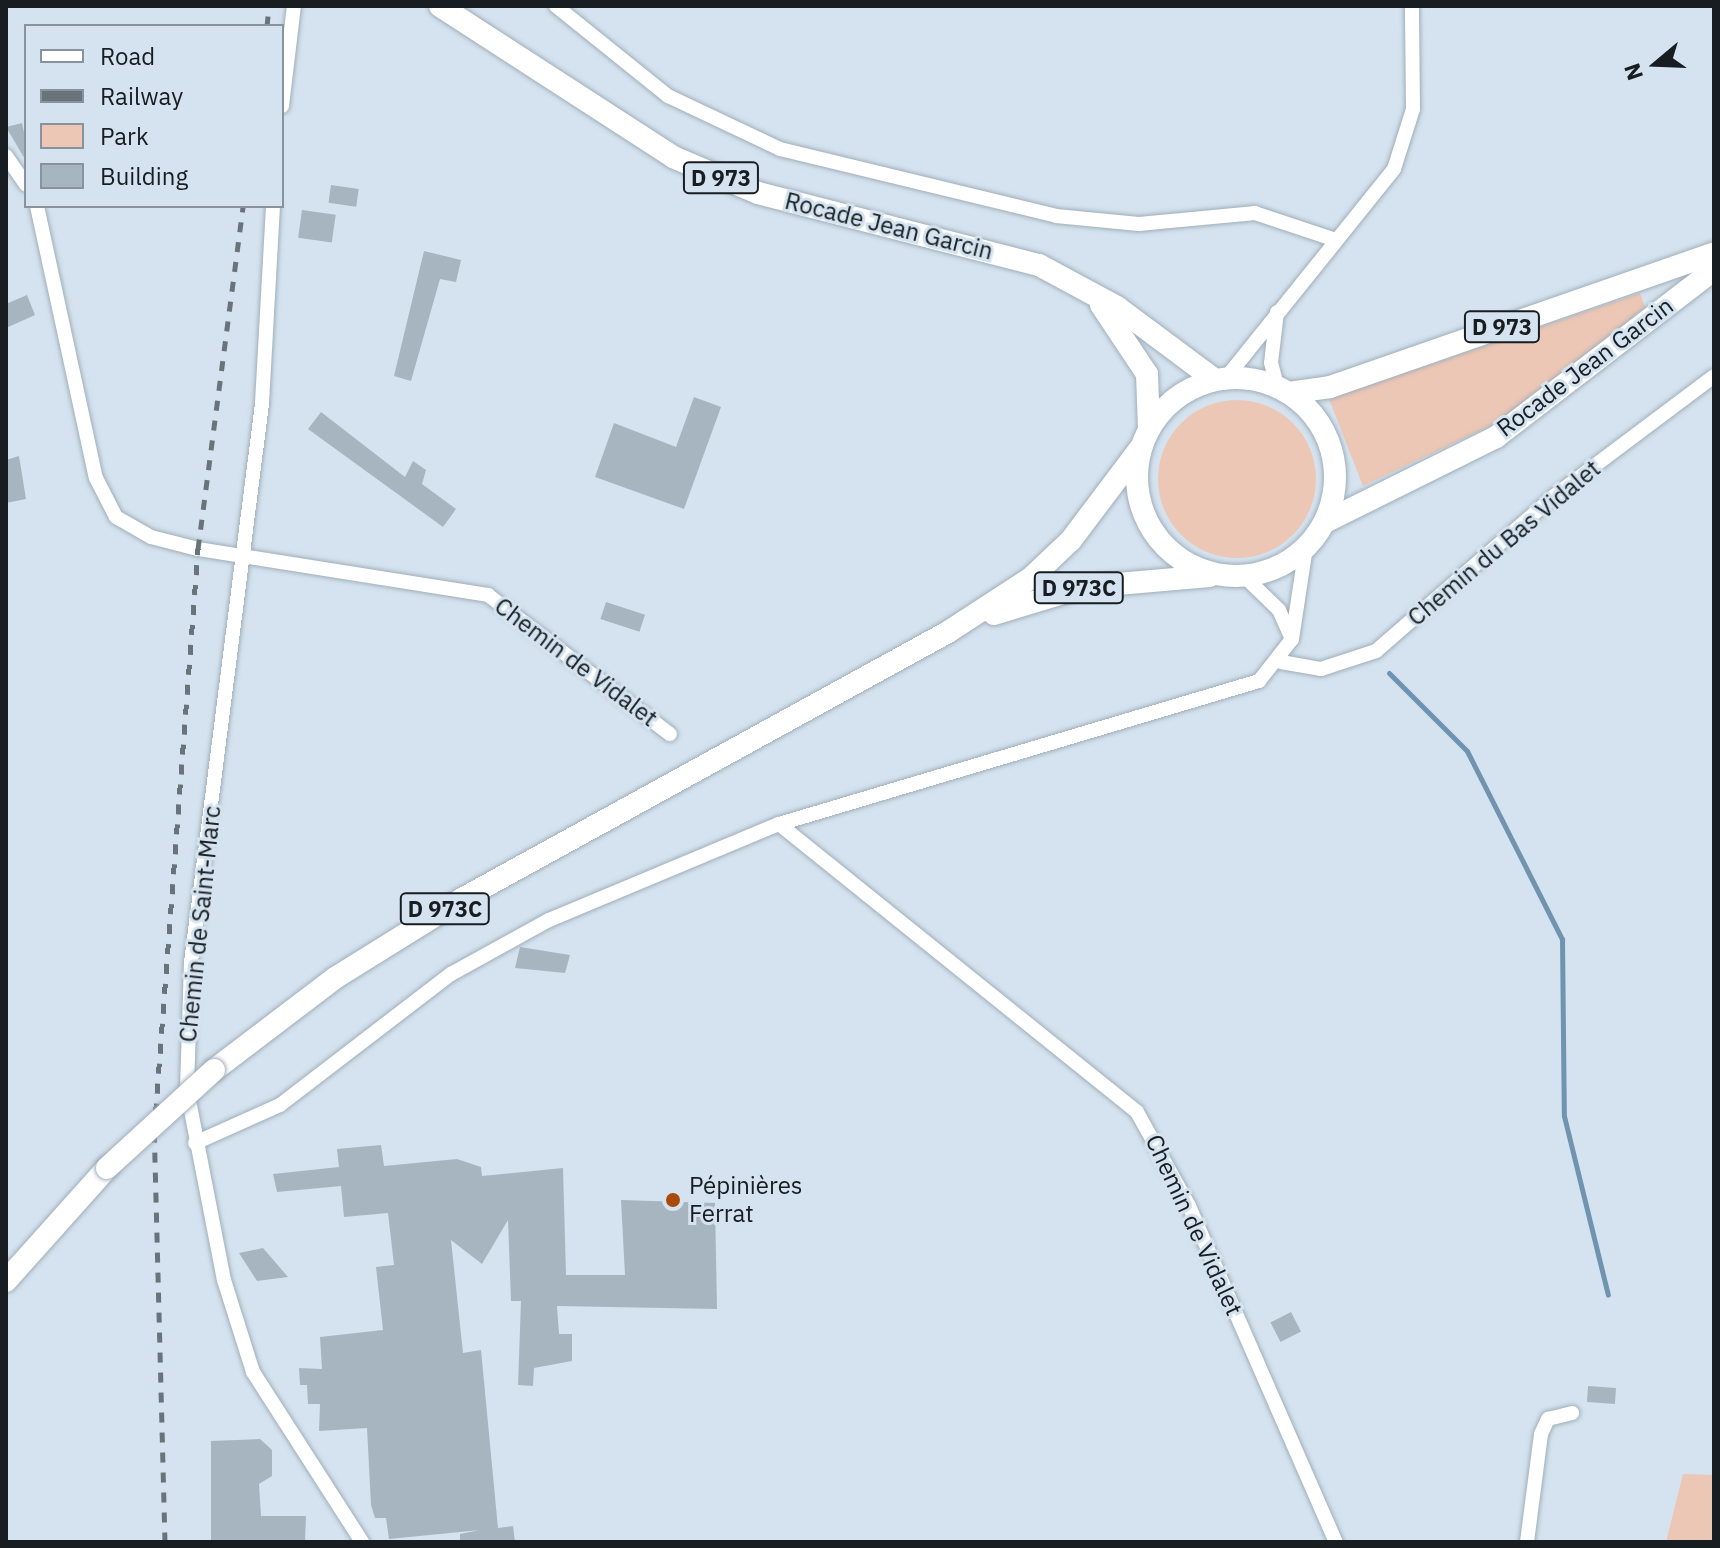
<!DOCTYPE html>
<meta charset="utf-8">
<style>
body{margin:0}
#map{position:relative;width:1720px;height:1548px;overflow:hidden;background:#d4e3ef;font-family:"IBM Plex Sans",sans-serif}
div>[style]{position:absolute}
.green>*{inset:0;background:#edc7b5}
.round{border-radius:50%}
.stream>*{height:5px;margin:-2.5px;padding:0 2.5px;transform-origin:2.5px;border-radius:2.5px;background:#7094b0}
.building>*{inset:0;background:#a7b5c1;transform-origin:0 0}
.roads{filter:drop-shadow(0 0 2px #a0aeba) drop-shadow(0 0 2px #a0aeba)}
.minor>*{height:14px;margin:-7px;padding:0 7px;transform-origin:7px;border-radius:7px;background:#fff}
.primary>*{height:22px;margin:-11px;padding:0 11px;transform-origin:11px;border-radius:11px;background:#fff}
.primary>.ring{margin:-11px;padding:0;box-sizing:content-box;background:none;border:22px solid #fff;border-radius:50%}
.rail>*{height:5px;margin-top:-2.5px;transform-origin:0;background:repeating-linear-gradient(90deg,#69737a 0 10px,transparent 0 20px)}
.bridges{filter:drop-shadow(0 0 2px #a0aeba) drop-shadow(0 0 2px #a0aeba)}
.primary-bridge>*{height:22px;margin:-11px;padding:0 11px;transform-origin:11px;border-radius:11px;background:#fff}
.dots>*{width:22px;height:22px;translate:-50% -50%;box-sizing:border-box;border:4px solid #d4e3ef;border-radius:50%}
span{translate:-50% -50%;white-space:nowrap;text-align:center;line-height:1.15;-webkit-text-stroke:6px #d4e3ef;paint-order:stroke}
.shield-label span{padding:2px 6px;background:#d4e3ef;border:2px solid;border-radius:6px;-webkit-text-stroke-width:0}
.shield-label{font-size:22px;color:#171d21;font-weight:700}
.street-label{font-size:24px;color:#171d21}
.poi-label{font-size:24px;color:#171d21}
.left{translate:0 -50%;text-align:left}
.frame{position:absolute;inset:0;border:8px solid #171d21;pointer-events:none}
.legend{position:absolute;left:24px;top:24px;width:260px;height:184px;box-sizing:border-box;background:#d4e3ef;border:2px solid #88949d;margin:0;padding:10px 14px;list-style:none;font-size:24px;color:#171d21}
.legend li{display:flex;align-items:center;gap:16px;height:40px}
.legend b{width:40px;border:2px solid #88949d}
.north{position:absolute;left:1616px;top:24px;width:80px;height:80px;-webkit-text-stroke:6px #d4e3ef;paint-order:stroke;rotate:251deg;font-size:22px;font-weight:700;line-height:32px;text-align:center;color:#171d21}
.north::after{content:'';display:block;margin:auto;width:28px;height:36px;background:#171d21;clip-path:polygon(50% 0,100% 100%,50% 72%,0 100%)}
</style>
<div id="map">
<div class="green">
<i style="clip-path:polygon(1640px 293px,1645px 307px,1558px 380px,1496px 423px,1363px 486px,1329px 399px)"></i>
<i class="round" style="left:1158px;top:400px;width:158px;height:158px"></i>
<i style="clip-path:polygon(1683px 1474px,1714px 1475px,1714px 1542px,1666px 1542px)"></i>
</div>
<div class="stream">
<i style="left:1389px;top:673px;width:110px;rotate:45deg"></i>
<i style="left:1467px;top:751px;width:211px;rotate:63.2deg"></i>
<i style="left:1562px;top:939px;width:177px;rotate:89.4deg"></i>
<i style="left:1564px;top:1116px;width:184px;rotate:76.2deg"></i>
</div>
<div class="building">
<i style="clip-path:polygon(22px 123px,26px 142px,26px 161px,6px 127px)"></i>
<i style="left:331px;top:185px;width:28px;height:18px;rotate:8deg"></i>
<i style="left:302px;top:210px;width:34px;height:28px;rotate:8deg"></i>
<i style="clip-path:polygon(424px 251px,461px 260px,456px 282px,440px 279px,411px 381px,394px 376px)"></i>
<i style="clip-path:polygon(27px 295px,35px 315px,6px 328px,6px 304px)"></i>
<i style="clip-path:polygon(694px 397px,721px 407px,684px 509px,595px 477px,614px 423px,676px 447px)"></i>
<i style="clip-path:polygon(321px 412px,405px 477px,413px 461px,426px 470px,422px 484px,456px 509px,443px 527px,308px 429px)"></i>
<i style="clip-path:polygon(19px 456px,26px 499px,6px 503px,6px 460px)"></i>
<i style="left:606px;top:602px;width:41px;height:18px;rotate:18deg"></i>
<i style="clip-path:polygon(520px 947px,570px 955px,565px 973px,515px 968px)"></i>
<i style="clip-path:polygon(381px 1145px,384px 1166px,457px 1159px,481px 1167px,482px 1176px,563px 1168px,566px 1275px,625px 1275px,621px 1200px,715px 1203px,717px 1309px,557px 1306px,559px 1334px,572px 1334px,572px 1361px,534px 1368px,533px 1386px,518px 1385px,521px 1301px,511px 1301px,508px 1220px,482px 1264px,451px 1240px,463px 1353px,481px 1350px,498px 1528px,513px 1526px,515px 1542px,460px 1542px,460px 1534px,480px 1530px,389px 1539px,386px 1518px,375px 1518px,371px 1505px,367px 1428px,319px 1431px,320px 1404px,308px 1404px,307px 1385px,300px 1385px,299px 1368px,322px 1369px,320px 1337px,383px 1330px,376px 1267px,394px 1265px,388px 1213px,344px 1217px,341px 1186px,277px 1192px,273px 1174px,339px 1167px,337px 1149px)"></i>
<i style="clip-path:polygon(263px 1248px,288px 1277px,257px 1281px,239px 1253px)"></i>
<i style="left:1291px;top:1312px;width:22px;height:23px;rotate:63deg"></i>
<i style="left:1616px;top:1388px;width:16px;height:28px;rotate:94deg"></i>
<i style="clip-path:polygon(260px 1439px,272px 1450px,272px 1476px,259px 1484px,261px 1516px,306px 1516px,305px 1542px,211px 1542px,211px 1441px)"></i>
</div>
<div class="roads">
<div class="minor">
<i style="left:556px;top:6px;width:144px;rotate:38.8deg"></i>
<i style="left:668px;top:96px;width:124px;rotate:25.3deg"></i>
<i style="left:780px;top:149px;width:284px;rotate:13.6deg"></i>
<i style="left:1056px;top:216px;width:83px;rotate:5.5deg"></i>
<i style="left:1139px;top:224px;width:117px;rotate:-5.4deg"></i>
<i style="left:1255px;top:213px;width:85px;rotate:18.4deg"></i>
<i style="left:282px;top:106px;width:101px;rotate:-83.2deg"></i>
<i style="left:6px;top:156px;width:35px;rotate:55deg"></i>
<i style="left:37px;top:206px;width:278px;rotate:77.8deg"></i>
<i style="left:96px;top:478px;width:44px;rotate:62.9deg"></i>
<i style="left:116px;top:517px;width:40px;rotate:29.7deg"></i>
<i style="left:151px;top:537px;width:49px;rotate:14.3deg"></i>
<i style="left:198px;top:549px;width:294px;rotate:9deg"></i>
<i style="left:488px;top:595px;width:229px;rotate:37.4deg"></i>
<i style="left:273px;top:206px;width:198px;rotate:93.2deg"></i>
<i style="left:262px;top:404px;width:562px;rotate:97.25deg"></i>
<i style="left:191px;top:962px;width:128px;rotate:91.8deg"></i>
<i style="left:187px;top:1090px;width:194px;rotate:79deg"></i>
<i style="left:224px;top:1280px;width:96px;rotate:72.5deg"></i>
<i style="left:253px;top:1372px;width:202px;rotate:57.3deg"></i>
<i style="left:1277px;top:312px;width:51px;rotate:96.7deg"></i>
<i style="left:1271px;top:363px;width:24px;rotate:75deg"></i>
<i style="left:1226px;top:378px;width:268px;rotate:-51.2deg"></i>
<i style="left:1394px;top:169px;width:63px;rotate:-72.4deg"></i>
<i style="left:1413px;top:109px;width:103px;rotate:-90.6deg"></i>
<i style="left:1245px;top:577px;width:47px;rotate:44.1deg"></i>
<i style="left:1279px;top:610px;width:32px;rotate:66deg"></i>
<i style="left:1281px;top:662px;width:41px;rotate:9.9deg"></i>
<i style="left:1321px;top:669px;width:58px;rotate:-18.1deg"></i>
<i style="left:1376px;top:651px;width:235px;rotate:-41deg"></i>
<i style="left:1553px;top:497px;width:201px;rotate:-36.9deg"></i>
<i style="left:779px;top:824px;width:459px;rotate:38.8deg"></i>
<i style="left:1137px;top:1112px;width:107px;rotate:61deg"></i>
<i style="left:1189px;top:1206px;width:367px;rotate:66.4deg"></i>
<i style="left:195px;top:1143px;width:93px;rotate:-24.1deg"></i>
<i style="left:280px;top:1105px;width:215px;rotate:-37.5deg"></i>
<i style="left:451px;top:974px;width:112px;rotate:-28.9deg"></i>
<i style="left:549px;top:920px;width:249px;rotate:-22.7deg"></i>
<i style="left:779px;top:824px;width:501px;rotate:-16.59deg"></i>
<i style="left:1259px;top:681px;width:53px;rotate:-51.8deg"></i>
<i style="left:1292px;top:639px;width:92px;rotate:-81.3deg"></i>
<i style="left:1527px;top:1542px;width:109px;rotate:-82.6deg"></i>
<i style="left:1541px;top:1434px;width:17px;rotate:-65deg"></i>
<i style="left:1548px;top:1419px;width:25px;rotate:-14deg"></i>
</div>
<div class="primary">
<i style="left:440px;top:6px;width:278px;rotate:32.9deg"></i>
<i style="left:673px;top:157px;width:92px;rotate:23deg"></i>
<i style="left:758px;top:193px;width:290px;rotate:14.4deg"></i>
<i style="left:1039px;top:265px;width:89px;rotate:28.3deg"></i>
<i style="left:1117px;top:307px;width:122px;rotate:36.7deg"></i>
<i style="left:1101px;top:305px;width:83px;rotate:56.3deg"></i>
<i style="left:1147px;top:374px;width:55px;rotate:87.9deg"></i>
<i class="ring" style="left:1137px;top:378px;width:176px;height:176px"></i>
<i style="left:1289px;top:393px;width:41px;rotate:-8.3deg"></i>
<i style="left:1330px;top:387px;width:407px;rotate:-19.2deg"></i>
<i style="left:1325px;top:522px;width:191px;rotate:-26.4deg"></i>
<i style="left:1496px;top:437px;width:275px;rotate:-37.5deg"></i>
<i style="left:994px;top:614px;width:93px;rotate:-16.9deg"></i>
<i style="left:1083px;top:587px;width:127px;rotate:-5deg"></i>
<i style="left:214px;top:1070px;width:152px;rotate:-37.2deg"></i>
<i style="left:335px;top:978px;width:150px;rotate:-31.9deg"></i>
<i style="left:462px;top:899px;width:555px;rotate:-28.78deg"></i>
<i style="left:948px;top:632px;width:99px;rotate:-33deg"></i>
<i style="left:1031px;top:578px;width:55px;rotate:-43.5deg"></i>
<i style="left:1071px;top:540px;width:116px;rotate:-53deg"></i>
<i style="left:6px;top:1281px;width:152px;rotate:-48.2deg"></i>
</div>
</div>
<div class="rail">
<i style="left:267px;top:26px;width:20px;rotate:-84deg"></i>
<i style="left:165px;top:1542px;width:409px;rotate:-91.5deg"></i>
<i style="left:154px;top:1133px;width:586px;rotate:-85.69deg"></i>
<i style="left:198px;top:549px;width:346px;rotate:-82.5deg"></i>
</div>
<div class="bridges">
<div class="primary-bridge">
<i style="left:107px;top:1168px;width:145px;rotate:-42.5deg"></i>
</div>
</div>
<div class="dots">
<i style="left:673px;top:1200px;background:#ab490a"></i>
</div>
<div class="shield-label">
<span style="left:721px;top:178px">D 973</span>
<span style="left:1502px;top:327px">D 973</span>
<span style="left:1079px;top:588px">D 973C</span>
<span style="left:445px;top:909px">D 973C</span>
</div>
<div class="street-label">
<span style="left:889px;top:226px;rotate:14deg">Rocade Jean Garcin</span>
<span style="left:1585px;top:367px;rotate:-37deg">Rocade Jean Garcin</span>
<span style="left:1504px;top:543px;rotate:-40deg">Chemin du Bas Vidalet</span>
<span style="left:576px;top:662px;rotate:37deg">Chemin de Vidalet</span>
<span style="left:200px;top:924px;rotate:-84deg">Chemin de Saint-Marc</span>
<span style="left:1194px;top:1225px;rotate:65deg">Chemin de Vidalet</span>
</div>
<div class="poi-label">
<span class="left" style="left:689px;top:1200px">Pépinières<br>Ferrat</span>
</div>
<div class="frame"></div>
<ul class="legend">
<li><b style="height:10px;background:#fff"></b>Road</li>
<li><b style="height:10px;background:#69737a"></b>Railway</li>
<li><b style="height:22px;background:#edc7b5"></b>Park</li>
<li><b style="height:22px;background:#a7b5c1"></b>Building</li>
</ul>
<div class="north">N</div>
</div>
